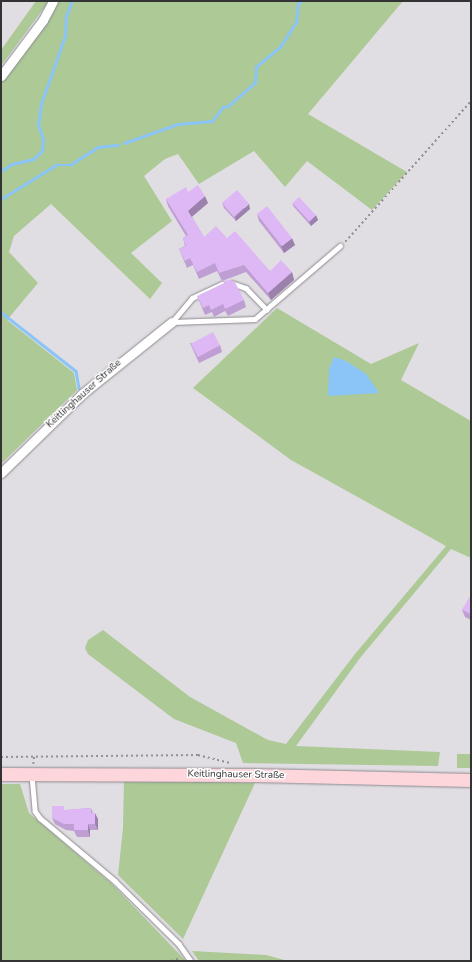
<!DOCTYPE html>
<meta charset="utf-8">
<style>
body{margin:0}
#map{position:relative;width:472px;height:962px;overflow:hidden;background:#e1dee3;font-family:"Nunito Sans",sans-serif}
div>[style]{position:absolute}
.green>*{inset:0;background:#acc996;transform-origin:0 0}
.water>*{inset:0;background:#8bc5f7}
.stream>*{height:2.5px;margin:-1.25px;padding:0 1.25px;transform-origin:1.25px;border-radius:1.25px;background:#8bc5f7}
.path>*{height:1.5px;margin-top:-0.75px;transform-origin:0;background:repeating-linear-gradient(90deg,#949195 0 2px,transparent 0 5px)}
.roads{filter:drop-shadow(0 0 1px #8d8a8f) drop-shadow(0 0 1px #8d8a8f)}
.lane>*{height:4.5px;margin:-2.25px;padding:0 2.25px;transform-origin:2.25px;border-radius:2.25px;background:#fff}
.street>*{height:9px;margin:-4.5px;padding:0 4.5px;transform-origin:4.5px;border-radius:4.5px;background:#fff}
.secondary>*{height:13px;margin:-6.5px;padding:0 6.5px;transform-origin:6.5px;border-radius:6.5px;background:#fdd6dc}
.wall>*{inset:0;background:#bf9ed3}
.shaded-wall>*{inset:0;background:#9b81ac}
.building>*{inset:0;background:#deb8f5;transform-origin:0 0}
span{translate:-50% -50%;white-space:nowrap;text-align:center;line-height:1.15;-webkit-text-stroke:3px #fff;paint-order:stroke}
.street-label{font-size:10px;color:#333234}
.frame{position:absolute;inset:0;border:2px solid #333234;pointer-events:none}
</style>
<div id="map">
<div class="green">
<i style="clip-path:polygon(36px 1px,49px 1px,1px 66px,1px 50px)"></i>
<i style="clip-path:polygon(58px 1px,403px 1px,308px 114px,407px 172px,372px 210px,307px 161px,285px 187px,254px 151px,199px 184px,178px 154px,165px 159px,144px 176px,172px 221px,131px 253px,162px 283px,150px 299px,51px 204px,14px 236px,9px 252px,38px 283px,7px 320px,74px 373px,77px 390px,1px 464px,1px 81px,47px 20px)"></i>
<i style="clip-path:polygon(277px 308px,371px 364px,419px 343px,401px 380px,471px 421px,471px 558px,451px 549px,360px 658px,296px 746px,440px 752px,438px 766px,243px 763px,236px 743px,174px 719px,88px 654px,85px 648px,88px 640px,103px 630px,190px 697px,268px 740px,286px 744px,355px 654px,446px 546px,291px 460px,193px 388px)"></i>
<i style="left:457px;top:754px;width:14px;height:14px"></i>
<i style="clip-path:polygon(124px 780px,255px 783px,183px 939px,118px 875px,123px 828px)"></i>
<i style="clip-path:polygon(1px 784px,20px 784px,29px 813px,112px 884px,186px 961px,1px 961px)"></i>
<i style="clip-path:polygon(192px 951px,266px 955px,288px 961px,199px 961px)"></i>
</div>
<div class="water">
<i style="clip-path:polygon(334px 357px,346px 361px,366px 374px,379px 393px,328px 396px,329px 369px)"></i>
</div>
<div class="stream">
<i style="left:124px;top:143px;width:57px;rotate:-19.4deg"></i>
<i style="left:178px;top:124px;width:34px;rotate:-5deg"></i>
<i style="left:212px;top:121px;width:18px;rotate:-52deg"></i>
<i style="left:223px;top:107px;width:4px"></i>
<i style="left:227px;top:107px;width:37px;rotate:-41deg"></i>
<i style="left:255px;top:83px;width:16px;rotate:-86deg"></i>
<i style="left:256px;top:67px;width:31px;rotate:-40deg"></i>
<i style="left:280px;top:47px;width:30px;rotate:-57deg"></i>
<i style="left:296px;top:22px;width:18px;rotate:-84deg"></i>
<i style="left:298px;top:4px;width:4px;rotate:-45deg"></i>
<i style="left:1px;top:171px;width:13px;rotate:-32deg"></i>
<i style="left:12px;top:164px;width:22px;rotate:-13deg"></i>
<i style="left:33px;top:159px;width:12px;rotate:-42deg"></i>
<i style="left:42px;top:151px;width:11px;rotate:-85deg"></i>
<i style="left:43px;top:140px;width:16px;rotate:-108deg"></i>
<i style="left:38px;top:125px;width:21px;rotate:-82deg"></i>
<i style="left:41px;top:104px;width:72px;rotate:-70.6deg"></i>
<i style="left:65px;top:36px;width:20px;rotate:-87deg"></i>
<i style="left:66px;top:16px;width:16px;rotate:-68deg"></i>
<i style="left:1px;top:199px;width:65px;rotate:-31.7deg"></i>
<i style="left:56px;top:165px;width:14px"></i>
<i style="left:70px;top:165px;width:33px;rotate:-33deg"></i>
<i style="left:98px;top:147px;width:20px;rotate:-6deg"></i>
<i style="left:1px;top:312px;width:95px;rotate:38.2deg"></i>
<i style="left:76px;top:371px;width:17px;rotate:80deg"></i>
</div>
<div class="path">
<i style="left:345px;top:242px;width:189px;rotate:-48.2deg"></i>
<i style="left:1px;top:757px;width:197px;rotate:-0.6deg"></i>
<i style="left:198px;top:755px;width:33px;rotate:14deg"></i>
<i style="left:33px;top:764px;width:8px;rotate:-83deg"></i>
<i style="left:171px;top:961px;width:9px;rotate:-18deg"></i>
</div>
<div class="roads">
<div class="lane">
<i style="left:232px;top:283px;width:15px;rotate:20deg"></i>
<i style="left:246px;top:288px;width:30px;rotate:46deg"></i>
<i style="left:172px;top:322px;width:83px;rotate:-2.1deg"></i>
<i style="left:255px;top:319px;width:112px;rotate:-40.7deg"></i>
<i style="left:172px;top:322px;width:31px;rotate:-50deg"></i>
<i style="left:192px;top:298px;width:33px;rotate:-25deg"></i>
<i style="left:32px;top:775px;width:36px;rotate:85deg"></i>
<i style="left:35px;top:811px;width:9px;rotate:54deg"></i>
<i style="left:40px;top:818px;width:98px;rotate:40deg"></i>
<i style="left:115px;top:881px;width:90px;rotate:44.5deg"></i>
<i style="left:179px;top:944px;width:21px;rotate:55deg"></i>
</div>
<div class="street">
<i style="left:1px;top:76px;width:70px;rotate:-53.1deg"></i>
<i style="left:43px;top:20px;width:21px;rotate:-62deg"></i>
<i style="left:1px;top:473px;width:113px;rotate:-44.3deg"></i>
<i style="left:82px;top:394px;width:115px;rotate:-38.7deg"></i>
</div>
<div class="secondary">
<i style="left:1px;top:774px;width:254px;rotate:0.2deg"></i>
<i style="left:255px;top:775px;width:216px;rotate:1.3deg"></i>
</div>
</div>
<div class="wall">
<i style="clip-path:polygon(188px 192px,208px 203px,192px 217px,204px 237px,227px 238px,270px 271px,292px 272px,294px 280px,271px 300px,246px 272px,222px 281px,217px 271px,199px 279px,193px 265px,187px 268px,182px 256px,179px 249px,185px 246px,183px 238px,186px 236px,168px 206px,166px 199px)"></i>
<i style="clip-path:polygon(222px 203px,250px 209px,236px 221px,224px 208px)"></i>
<i style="clip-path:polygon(292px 203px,318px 220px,311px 226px,294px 207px)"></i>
<i style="clip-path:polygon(257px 214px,295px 245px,284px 253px,259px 221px)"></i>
<i style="clip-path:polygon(197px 296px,244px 300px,246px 307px,228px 316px,225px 311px,214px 317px,212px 312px,205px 315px)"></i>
<i style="clip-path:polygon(190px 343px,220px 345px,222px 352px,199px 363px)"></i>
<i style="clip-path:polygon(471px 597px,471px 620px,465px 617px,462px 610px)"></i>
<i style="clip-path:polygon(91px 808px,93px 813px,98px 819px,98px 830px,90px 830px,90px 837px,77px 837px,74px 831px,66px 830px,55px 824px,52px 818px,65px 810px)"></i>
</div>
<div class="shaded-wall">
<i style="clip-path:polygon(205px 196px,208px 203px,190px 218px,188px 211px)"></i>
<i style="clip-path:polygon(249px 204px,250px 209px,236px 221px,235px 217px)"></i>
<i style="clip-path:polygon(316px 215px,318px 220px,311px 226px,309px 222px)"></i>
<i style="clip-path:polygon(292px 238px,295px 245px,284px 253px,281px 246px)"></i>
<i style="clip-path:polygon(292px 272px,294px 280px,271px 300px,268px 293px)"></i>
<i style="clip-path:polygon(95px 813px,98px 819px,98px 830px,95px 824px)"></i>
<i style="clip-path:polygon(88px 824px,90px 830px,90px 837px,88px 830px)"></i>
</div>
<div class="building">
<i style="clip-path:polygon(198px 185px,205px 196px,188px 211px,204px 237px,216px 226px,227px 238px,235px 231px,270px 271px,281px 260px,292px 272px,268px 293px,244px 265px,219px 273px,215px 263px,197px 272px,190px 258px,185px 261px,179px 249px,186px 246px,183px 238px,188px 235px,166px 199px,186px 187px,188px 192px)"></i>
<i style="left:237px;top:190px;width:18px;height:20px;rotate:49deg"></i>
<i style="left:299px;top:197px;width:25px;height:9px;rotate:47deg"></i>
<i style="left:267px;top:206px;width:41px;height:13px;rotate:52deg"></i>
<i style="clip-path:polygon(230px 280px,235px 282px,244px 300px,225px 309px,223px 304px,211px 310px,209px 305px,203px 308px,197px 296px,224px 283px,223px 281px)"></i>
<i style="left:213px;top:332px;width:15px;height:25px;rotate:62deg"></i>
<i style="clip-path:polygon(470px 596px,471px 597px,471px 614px,462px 610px)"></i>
<i style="clip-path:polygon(52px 806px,64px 806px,64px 810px,91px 808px,91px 813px,95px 813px,95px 824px,88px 824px,88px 830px,74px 830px,74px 824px,64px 824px,52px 818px)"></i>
</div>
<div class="street-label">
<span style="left:84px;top:394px;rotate:-42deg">Keitlinghauser Straße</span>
<span style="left:236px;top:775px;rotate:1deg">Keitlinghauser Straße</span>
</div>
<div class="frame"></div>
</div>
